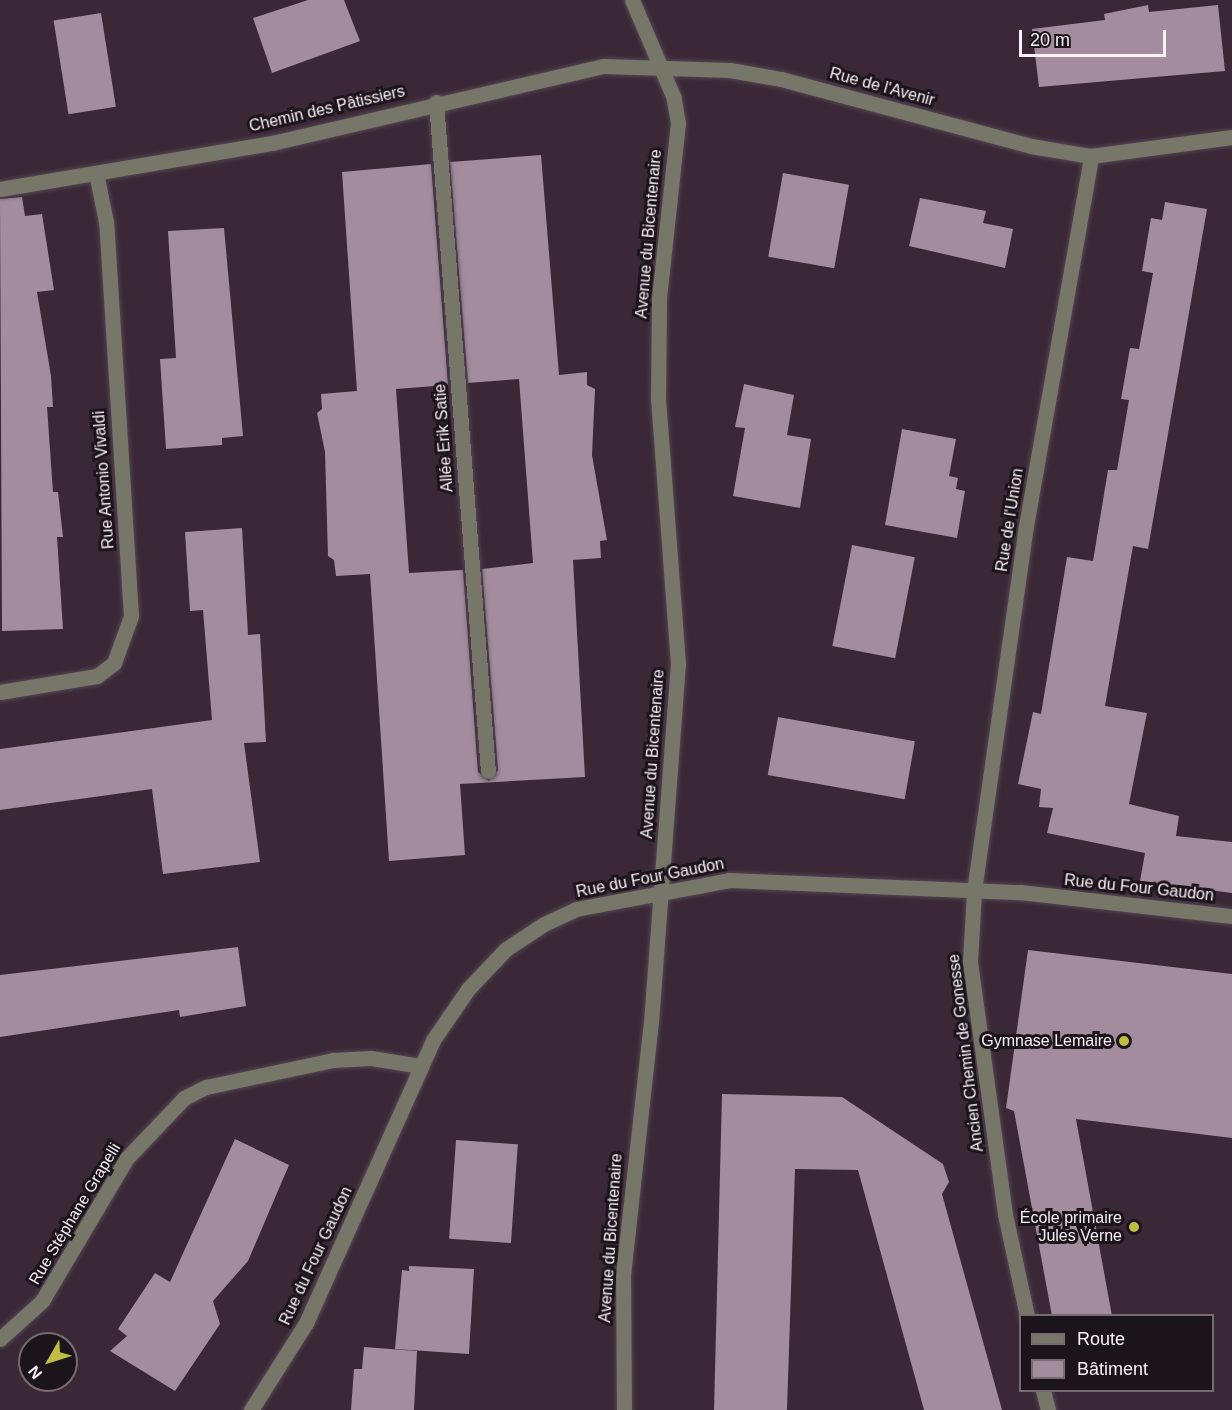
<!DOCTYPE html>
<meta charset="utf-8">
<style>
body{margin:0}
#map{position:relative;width:1232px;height:1410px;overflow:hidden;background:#3a2837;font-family:Arial,sans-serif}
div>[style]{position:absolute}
.building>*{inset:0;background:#a28c9e;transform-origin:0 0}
.roads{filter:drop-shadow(0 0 2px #554452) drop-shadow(0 0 2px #554452)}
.minor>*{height:15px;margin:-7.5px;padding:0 7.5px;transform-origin:7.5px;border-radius:7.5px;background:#767769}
.dots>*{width:16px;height:16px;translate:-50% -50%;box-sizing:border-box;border:3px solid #1c141b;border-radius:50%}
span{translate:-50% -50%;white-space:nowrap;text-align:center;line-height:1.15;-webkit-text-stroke:6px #1c141b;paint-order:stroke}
.street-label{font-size:16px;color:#fbeff8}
.poi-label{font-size:16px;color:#fbeff8}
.right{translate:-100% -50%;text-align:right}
.legend{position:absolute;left:1019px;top:1314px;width:195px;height:78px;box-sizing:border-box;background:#1c141b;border:2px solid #756c73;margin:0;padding:8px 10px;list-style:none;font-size:18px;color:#fbeff8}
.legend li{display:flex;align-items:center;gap:12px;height:30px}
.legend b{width:30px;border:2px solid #756c73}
.north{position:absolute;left:18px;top:1332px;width:60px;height:60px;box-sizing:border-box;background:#1c141b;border:2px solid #756c73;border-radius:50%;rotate:231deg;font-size:16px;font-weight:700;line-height:24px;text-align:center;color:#fbeff8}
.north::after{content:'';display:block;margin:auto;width:21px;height:27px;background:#bebf42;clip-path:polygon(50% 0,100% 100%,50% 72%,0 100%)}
.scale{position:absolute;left:1019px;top:30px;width:147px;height:27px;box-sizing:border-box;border:3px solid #fbeff8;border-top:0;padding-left:8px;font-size:18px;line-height:21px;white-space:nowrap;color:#fbeff8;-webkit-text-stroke:4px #1c141b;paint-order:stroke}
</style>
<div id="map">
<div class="building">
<i style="clip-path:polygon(308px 0,344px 0,360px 41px,272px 73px,253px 18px)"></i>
<i style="clip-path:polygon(1148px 5px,1149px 12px,1218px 5px,1225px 71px,1039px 87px,1032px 29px,1105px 20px,1104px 14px)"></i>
<i style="left:101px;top:13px;width:95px;height:48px;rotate:81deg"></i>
<i style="clip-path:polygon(541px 155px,559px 375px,587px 372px,587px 385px,595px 389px,592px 455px,607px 540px,600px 541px,601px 558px,573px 560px,585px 777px,460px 784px,465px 855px,389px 861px,370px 574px,336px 576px,334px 560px,328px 556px,325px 452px,317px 413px,322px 409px,321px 394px,357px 391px,342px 172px,431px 164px,448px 385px,396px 389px,409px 573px,463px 570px,478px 772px,489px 781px,498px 770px,482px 569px,533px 563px,519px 379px,468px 383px,450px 162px)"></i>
<i style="left:783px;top:173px;width:67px;height:85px;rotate:10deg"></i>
<i style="clip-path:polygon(22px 197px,25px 216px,42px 214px,54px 290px,37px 292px,51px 376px,53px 407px,47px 407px,53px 492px,58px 492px,63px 537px,57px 537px,63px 629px,2px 631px,0 199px)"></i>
<i style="clip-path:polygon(920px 198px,986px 211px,983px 223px,1013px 229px,1005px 268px,909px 246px)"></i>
<i style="clip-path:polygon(1165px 202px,1207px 209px,1148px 549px,1133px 546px,1105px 706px,1147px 713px,1129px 804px,1179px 816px,1176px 836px,1232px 842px,1232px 893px,1140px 881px,1145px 853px,1047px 833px,1053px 808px,1039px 807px,1041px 789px,1018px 784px,1033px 712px,1041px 714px,1067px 557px,1093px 561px,1108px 470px,1117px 470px,1129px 400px,1121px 399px,1130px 348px,1139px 349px,1153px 273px,1142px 271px,1151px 218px,1162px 220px)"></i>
<i style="clip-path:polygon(224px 228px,243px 436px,222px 438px,222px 445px,166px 449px,160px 359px,176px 358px,168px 231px)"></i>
<i style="clip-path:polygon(744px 384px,794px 395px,787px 435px,811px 439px,800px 508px,733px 496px,745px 428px,735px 427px)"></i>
<i style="clip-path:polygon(902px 429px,956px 439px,949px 476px,958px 478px,956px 489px,965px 491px,957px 538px,885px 525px)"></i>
<i style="clip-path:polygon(242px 528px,248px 635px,260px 634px,266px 742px,244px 743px,260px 862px,163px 874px,152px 789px,0 810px,0 749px,212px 720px,203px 610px,190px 611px,185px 532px)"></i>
<i style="left:852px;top:545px;width:64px;height:103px;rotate:11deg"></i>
<i style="left:778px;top:717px;width:139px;height:59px;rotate:10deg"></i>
<i style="clip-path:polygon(238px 947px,246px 1006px,180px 1017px,179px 1010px,0 1037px,0 975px)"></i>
<i style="clip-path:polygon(1028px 950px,1232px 974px,1232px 1138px,1076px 1119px,1112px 1316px,1052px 1316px,1014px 1111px,1006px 1108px)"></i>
<i style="clip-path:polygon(722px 1094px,842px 1097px,943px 1164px,949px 1182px,942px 1194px,1002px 1410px,924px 1410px,858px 1170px,795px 1169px,787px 1410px,714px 1410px)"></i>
<i style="clip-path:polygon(235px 1139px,289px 1165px,248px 1261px,213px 1301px,220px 1324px,175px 1391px,110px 1351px,127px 1336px,118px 1329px,155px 1273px,170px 1282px)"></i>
<i style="left:456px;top:1140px;width:62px;height:99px;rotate:4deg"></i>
<i style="clip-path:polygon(409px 1266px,474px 1269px,469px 1354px,395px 1349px,402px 1270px,409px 1271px)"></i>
<i style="clip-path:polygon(364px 1347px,417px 1351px,414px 1410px,351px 1410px,354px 1369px,362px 1369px)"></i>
</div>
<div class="roads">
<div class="minor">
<i style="left:436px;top:102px;width:671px;rotate:85.56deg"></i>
<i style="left:0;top:189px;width:276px;rotate:-9.6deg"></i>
<i style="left:272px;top:143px;width:340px;rotate:-13.1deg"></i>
<i style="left:603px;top:66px;width:127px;rotate:1.8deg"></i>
<i style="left:730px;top:70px;width:52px;rotate:10deg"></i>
<i style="left:781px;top:79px;width:259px;rotate:15deg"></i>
<i style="left:1031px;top:146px;width:61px;rotate:9.5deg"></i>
<i style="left:1091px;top:156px;width:142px;rotate:-7.7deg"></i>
<i style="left:0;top:692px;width:98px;rotate:-9.4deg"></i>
<i style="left:97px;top:676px;width:21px;rotate:-37deg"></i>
<i style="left:114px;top:663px;width:50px;rotate:-70.1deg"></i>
<i style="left:131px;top:616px;width:395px;rotate:-93.6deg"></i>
<i style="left:106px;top:222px;width:50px;rotate:-101.5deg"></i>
<i style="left:1027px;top:1316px;width:104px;rotate:-102.2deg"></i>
<i style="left:1005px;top:1214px;width:255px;rotate:-97.9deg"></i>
<i style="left:970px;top:961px;width:70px;rotate:-86.7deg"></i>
<i style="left:974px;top:891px;width:369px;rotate:-81.9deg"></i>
<i style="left:1026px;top:526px;width:376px;rotate:-80deg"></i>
<i style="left:0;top:1339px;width:57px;rotate:-42.1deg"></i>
<i style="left:42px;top:1301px;width:166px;rotate:-59.3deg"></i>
<i style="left:127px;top:1158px;width:83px;rotate:-46.5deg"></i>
<i style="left:184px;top:1098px;width:25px;rotate:-27deg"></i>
<i style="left:206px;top:1087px;width:130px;rotate:-12deg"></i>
<i style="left:333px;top:1060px;width:38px;rotate:-3deg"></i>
<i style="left:371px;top:1058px;width:51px;rotate:9.1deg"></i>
<i style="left:1043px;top:1390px;width:21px;rotate:76deg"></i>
<i style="left:251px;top:1410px;width:103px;rotate:-57.7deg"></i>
<i style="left:306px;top:1323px;width:310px;rotate:-65.8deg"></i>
<i style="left:433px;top:1040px;width:62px;rotate:-55.5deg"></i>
<i style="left:468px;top:989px;width:55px;rotate:-46.5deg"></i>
<i style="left:506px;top:949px;width:45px;rotate:-33.3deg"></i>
<i style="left:544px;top:924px;width:35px;rotate:-25deg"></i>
<i style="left:576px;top:909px;width:156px;rotate:-10.7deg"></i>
<i style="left:729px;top:880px;width:291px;rotate:2.4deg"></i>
<i style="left:1020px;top:892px;width:213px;rotate:6.5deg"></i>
<i style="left:624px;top:1410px;width:135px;rotate:-90.4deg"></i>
<i style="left:623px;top:1275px;width:255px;rotate:-83.7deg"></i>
<i style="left:651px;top:1022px;width:359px;rotate:-85.7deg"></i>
<i style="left:678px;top:664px;width:265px;rotate:-94.3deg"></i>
<i style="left:658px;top:400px;width:102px;rotate:-89.4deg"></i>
<i style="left:659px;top:298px;width:176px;rotate:-83.8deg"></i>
<i style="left:678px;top:123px;width:27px;rotate:-100deg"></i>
<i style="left:673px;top:96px;width:104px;rotate:-113.1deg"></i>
</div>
</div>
<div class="dots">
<i style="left:1124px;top:1041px;background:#bebf42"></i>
<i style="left:1134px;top:1227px;background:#bebf42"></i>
</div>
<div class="street-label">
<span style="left:882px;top:87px;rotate:15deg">Rue de l'Avenir</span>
<span style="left:327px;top:109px;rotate:-13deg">Chemin des Pâtissiers</span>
<span style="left:649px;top:234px;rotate:-85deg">Avenue du Bicentenaire</span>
<span style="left:444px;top:438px;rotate:-94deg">Allée Erik Satie</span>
<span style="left:104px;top:480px;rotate:-94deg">Rue Antonio Vivaldi</span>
<span style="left:1010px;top:520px;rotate:-81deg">Rue de l'Union</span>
<span style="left:653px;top:754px;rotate:-86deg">Avenue du Bicentenaire</span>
<span style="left:650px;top:878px;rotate:-11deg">Rue du Four Gaudon</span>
<span style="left:1139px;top:888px;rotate:6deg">Rue du Four Gaudon</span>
<span style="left:966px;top:1053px;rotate:-97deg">Ancien Chemin de Gonesse</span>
<span style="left:75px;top:1214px;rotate:-59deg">Rue Stéphane Grapelli</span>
<span style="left:611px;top:1238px;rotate:-86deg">Avenue du Bicentenaire</span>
<span style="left:316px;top:1256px;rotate:-65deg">Rue du Four Gaudon</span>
</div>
<div class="poi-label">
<span class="right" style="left:1112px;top:1041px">Gymnase Lemaire</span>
<span class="right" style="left:1122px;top:1227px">École primaire<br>Jules Verne</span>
</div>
<ul class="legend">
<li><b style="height:8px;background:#767769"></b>Route</li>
<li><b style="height:16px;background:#a28c9e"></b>Bâtiment</li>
</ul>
<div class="north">N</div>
<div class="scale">20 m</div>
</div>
